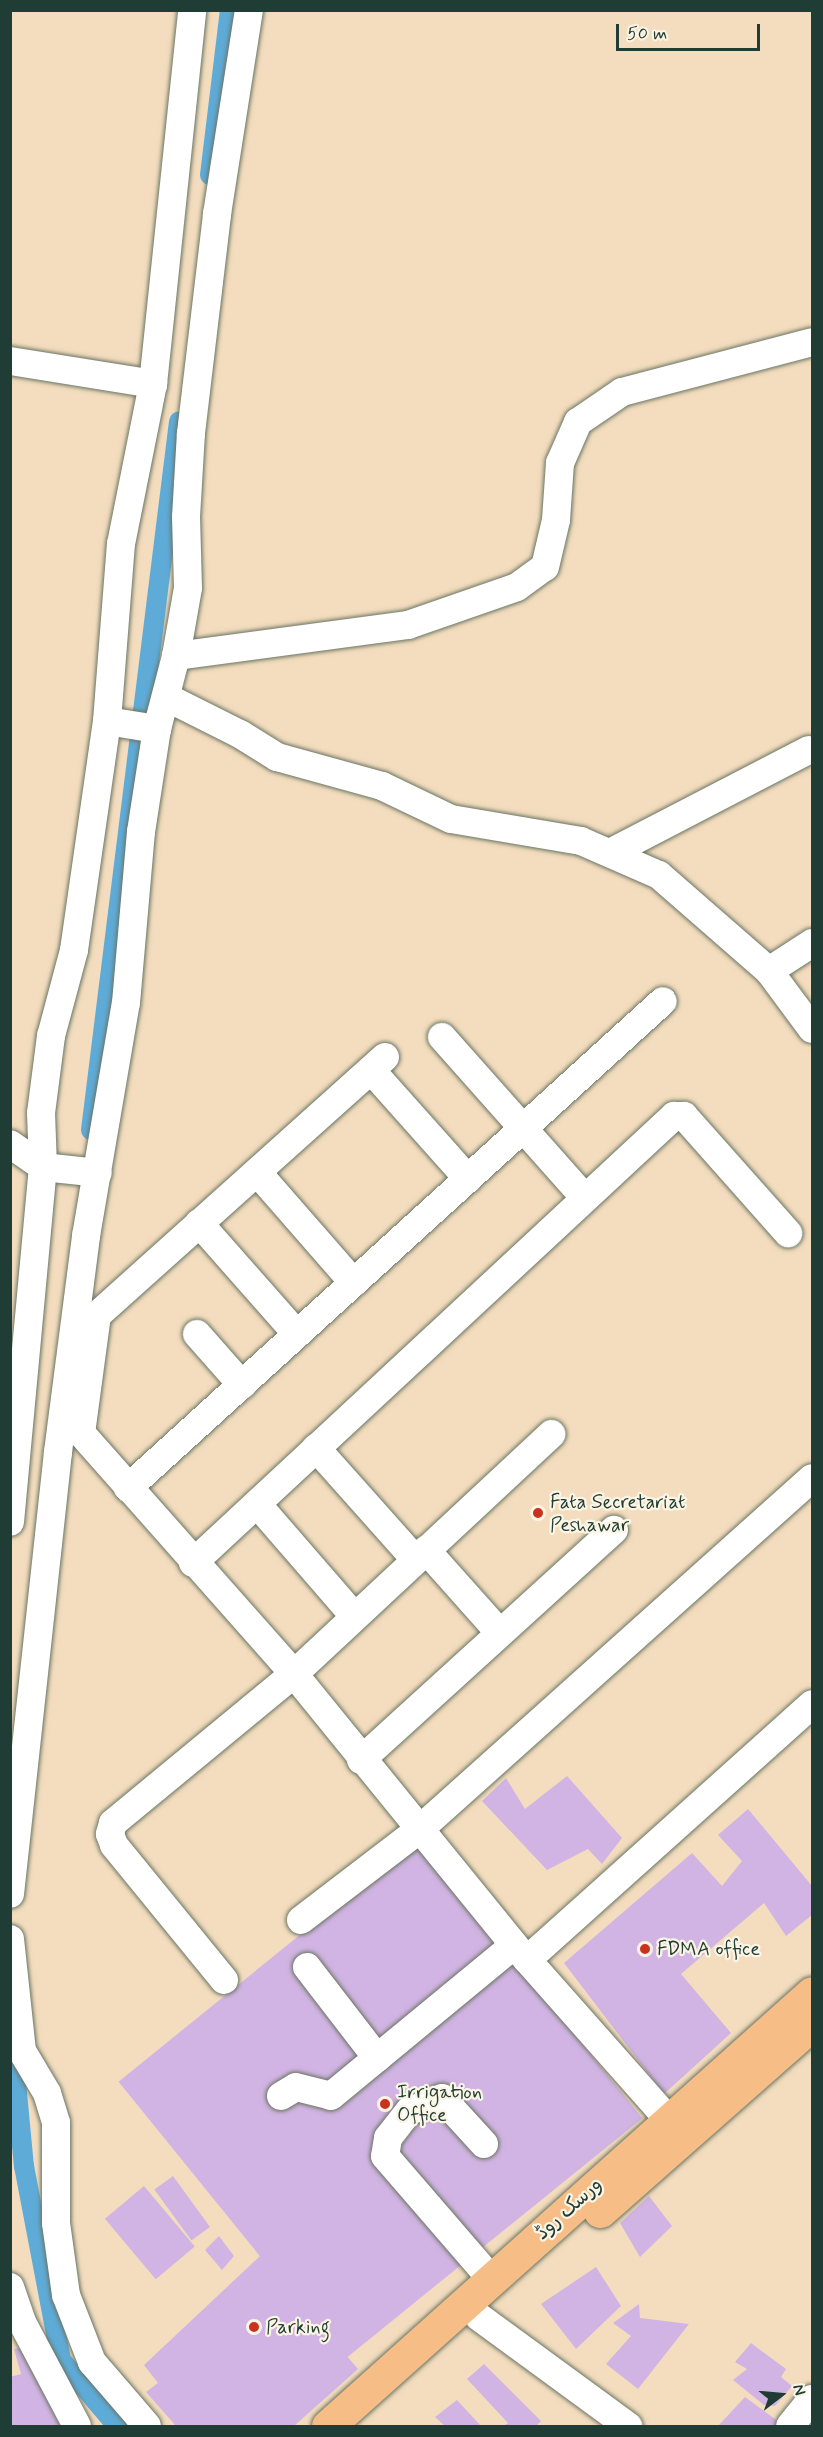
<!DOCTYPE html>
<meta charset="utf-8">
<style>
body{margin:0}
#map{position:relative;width:823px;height:2437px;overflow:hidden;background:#f4ddbe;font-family:Mynerve,"Playpen Sans Arabic",sans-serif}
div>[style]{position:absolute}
.canal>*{height:20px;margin:-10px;padding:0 10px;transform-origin:10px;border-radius:10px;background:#5fabd8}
.building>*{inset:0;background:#d1b4e3;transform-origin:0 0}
.roads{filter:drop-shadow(0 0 2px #6a7564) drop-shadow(0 0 2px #6a7564)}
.minor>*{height:28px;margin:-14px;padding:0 14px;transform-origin:14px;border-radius:14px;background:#fff}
.major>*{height:33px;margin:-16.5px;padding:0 16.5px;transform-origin:16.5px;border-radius:16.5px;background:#f6be86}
.dots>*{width:16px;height:16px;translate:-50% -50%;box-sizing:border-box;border:3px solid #fcf5e5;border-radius:50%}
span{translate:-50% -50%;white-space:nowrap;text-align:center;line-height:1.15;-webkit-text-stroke:4.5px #fcf5e5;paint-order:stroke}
.poi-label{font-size:20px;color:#1f3d34}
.left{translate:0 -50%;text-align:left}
.street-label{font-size:20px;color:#1f3d34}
.frame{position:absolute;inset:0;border:12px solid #1f3d34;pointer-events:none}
.north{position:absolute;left:751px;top:2365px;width:60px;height:60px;-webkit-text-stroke:4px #fcf5e5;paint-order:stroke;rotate:74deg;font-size:16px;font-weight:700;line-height:24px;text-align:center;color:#1f3d34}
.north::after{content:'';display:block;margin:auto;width:21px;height:27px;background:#1f3d34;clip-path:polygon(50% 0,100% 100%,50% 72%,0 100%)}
.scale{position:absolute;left:616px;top:24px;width:144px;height:27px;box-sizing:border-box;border:3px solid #1f3d34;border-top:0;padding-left:8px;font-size:18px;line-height:21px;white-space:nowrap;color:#1f3d34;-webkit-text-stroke:4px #fcf5e5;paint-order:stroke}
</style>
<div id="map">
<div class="canal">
<i style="left:210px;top:175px;width:166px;rotate:-83.1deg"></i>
<i style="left:91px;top:1130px;width:714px;rotate:-82.92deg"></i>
<i style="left:12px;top:2040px;width:127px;rotate:84.6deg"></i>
<i style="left:24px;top:2166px;width:197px;rotate:79.2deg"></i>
<i style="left:61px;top:2360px;width:87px;rotate:49.7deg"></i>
</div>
<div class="building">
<i style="clip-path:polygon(567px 1776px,622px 1838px,602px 1864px,588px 1849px,547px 1870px,482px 1801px,506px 1778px,525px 1809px)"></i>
<i style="clip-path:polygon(748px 1809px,812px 1886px,812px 1915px,786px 1936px,764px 1903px,681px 1974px,731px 2033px,664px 2094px,564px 1963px,692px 1853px,722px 1886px,742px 1861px,718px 1835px)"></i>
<i style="left:417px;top:1840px;width:358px;height:384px;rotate:51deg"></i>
<i style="left:173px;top:2176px;width:63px;height:23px;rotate:54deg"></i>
<i style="left:144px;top:2186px;width:79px;height:51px;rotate:50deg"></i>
<i style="clip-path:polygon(649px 2196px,672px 2226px,640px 2257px,620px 2223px)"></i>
<i style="clip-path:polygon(219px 2236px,234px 2256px,222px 2270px,205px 2250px)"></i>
<i style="clip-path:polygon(260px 2256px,358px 2369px,294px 2426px,176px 2426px,146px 2392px,158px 2383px,144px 2365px)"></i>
<i style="clip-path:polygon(596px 2267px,621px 2306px,576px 2349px,541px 2304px)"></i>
<i style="clip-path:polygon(639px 2304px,640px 2318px,689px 2324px,638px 2389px,606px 2364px,631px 2336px,613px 2323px)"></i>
<i style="clip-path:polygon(751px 2343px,786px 2369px,781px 2377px,792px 2386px,775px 2406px,764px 2405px,733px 2380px,747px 2369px,735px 2362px)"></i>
<i style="clip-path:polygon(29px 2346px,60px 2426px,10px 2426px,10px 2377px,21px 2374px,14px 2349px)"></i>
<i style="clip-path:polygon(484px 2364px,541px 2421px,536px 2426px,504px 2426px,508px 2423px,467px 2379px)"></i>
<i style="clip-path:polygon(745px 2397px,779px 2422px,776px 2426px,718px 2426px)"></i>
<i style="clip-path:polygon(457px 2400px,481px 2426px,445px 2426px,435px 2417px)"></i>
</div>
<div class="roads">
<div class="minor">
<i style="left:10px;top:361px;width:145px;rotate:9.1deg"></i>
<i style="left:176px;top:656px;width:234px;rotate:-7.6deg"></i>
<i style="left:408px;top:625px;width:115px;rotate:-19.2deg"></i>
<i style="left:517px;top:587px;width:34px;rotate:-36deg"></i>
<i style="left:545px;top:567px;width:48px;rotate:-76.8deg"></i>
<i style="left:556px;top:520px;width:57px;rotate:-86deg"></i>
<i style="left:560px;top:463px;width:45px;rotate:-66.3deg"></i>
<i style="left:578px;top:422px;width:53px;rotate:-34.3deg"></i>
<i style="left:622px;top:392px;width:196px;rotate:-14.7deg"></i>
<i style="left:166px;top:697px;width:83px;rotate:26.6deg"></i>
<i style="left:240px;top:734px;width:44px;rotate:31.9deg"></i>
<i style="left:277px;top:757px;width:109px;rotate:15.4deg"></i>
<i style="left:382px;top:786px;width:76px;rotate:25.6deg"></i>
<i style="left:451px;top:819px;width:132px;rotate:9.6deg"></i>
<i style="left:581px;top:841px;width:85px;rotate:23.6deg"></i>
<i style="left:659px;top:875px;width:146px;rotate:41.1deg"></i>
<i style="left:769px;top:971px;width:72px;rotate:53.4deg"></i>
<i style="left:107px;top:721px;width:51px;rotate:9.1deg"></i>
<i style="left:610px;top:853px;width:224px;rotate:-27.4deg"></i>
<i style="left:769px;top:971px;width:51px;rotate:-33.1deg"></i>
<i style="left:442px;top:1037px;width:213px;rotate:48.4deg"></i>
<i style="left:385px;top:1057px;width:387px;rotate:138.1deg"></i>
<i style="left:97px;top:1315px;width:119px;rotate:97.7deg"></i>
<i style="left:81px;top:1433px;width:322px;rotate:48.5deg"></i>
<i style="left:294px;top:1674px;width:349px;rotate:50.9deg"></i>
<i style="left:514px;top:1945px;width:232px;rotate:48.5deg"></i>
<i style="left:371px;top:1070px;width:146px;rotate:48.3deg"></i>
<i style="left:10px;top:1144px;width:40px;rotate:34.9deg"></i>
<i style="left:43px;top:1167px;width:55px;rotate:6.2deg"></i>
<i style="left:257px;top:1172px;width:147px;rotate:48.9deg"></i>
<i style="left:199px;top:1223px;width:148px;rotate:48.6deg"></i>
<i style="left:197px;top:1334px;width:68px;rotate:48.6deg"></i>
<i style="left:316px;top:1448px;width:149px;rotate:48.3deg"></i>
<i style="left:128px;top:1488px;width:723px;rotate:-42.31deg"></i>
<i style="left:257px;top:1504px;width:148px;rotate:49.1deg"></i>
<i style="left:10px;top:1522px;width:357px;rotate:-84.7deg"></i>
<i style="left:43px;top:1167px;width:54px;rotate:-92.1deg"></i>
<i style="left:41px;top:1113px;width:78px;rotate:-82.6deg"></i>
<i style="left:51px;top:1036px;width:89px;rotate:-75deg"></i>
<i style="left:74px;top:950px;width:231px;rotate:-81.8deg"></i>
<i style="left:107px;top:721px;width:178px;rotate:-85.5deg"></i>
<i style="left:121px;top:544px;width:163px;rotate:-78.7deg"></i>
<i style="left:153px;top:384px;width:376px;rotate:-84deg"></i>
<i style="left:426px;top:1550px;width:111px;rotate:48.3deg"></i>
<i style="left:193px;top:1563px;width:657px;rotate:-42.9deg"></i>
<i style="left:674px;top:1116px;width:10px"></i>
<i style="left:684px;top:1116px;width:157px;rotate:48.4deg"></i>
<i style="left:361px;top:1760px;width:342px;rotate:-42.3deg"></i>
<i style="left:10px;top:1894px;width:445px;rotate:-83.8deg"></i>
<i style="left:58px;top:1452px;width:218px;rotate:-82.6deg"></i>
<i style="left:86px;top:1236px;width:236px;rotate:-80.3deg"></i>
<i style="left:126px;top:1003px;width:172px;rotate:-85deg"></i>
<i style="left:141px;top:832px;width:104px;rotate:-81.2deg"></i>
<i style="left:157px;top:729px;width:75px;rotate:-75.4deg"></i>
<i style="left:176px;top:656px;width:69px;rotate:-80deg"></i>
<i style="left:188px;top:588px;width:71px;rotate:-91.6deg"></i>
<i style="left:186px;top:517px;width:84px;rotate:-86.6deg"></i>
<i style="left:191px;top:433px;width:221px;rotate:-83.2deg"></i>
<i style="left:217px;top:214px;width:206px;rotate:-81.1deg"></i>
<i style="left:301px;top:1920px;width:150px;rotate:-37.4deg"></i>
<i style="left:420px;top:1829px;width:526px;rotate:-41.84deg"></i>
<i style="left:10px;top:1939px;width:113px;rotate:83.9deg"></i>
<i style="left:22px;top:2051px;width:49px;rotate:59.2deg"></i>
<i style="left:47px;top:2093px;width:31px;rotate:73deg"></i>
<i style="left:56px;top:2123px;width:100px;rotate:90deg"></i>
<i style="left:56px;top:2223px;width:73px;rotate:82.1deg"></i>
<i style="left:66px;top:2295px;width:72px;rotate:68.8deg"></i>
<i style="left:92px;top:2362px;width:84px;rotate:49.3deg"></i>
<i style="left:527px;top:1960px;width:383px;rotate:-41.9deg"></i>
<i style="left:307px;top:1967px;width:115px;rotate:52.4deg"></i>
<i style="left:224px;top:1980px;width:174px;rotate:-129.2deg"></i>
<i style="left:114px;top:1845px;width:12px;rotate:-110deg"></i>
<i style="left:110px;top:1834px;width:11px;rotate:-75deg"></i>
<i style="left:113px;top:1823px;width:234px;rotate:-39.5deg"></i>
<i style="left:294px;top:1674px;width:352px;rotate:-43deg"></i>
<i style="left:281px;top:2096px;width:17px;rotate:-31deg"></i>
<i style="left:296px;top:2087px;width:36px;rotate:14deg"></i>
<i style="left:331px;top:2096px;width:237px;rotate:-39.5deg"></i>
<i style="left:484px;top:2144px;width:62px;rotate:-132.4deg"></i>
<i style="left:442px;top:2098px;width:35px;rotate:158deg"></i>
<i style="left:409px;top:2111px;width:34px;rotate:128deg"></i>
<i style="left:388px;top:2138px;width:18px;rotate:99deg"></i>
<i style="left:385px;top:2156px;width:162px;rotate:49.2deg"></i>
<i style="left:10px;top:2287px;width:39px;rotate:71deg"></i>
<i style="left:23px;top:2324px;width:115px;rotate:62.1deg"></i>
<i style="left:479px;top:2317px;width:185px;rotate:36.2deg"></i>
<i style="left:790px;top:2426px;width:35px;rotate:-51deg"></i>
</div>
<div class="major">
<i style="left:600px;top:2211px;width:283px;rotate:-41.4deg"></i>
<i style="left:328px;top:2426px;width:649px;rotate:-41.82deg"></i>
</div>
</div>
<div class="dots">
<i style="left:538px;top:1513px;background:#c8321e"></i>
<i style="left:645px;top:1949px;background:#c8321e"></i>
<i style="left:385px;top:2104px;background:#c8321e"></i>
<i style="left:254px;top:2327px;background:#c8321e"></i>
</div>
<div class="poi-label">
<span class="left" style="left:550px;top:1514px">Fata Secretariat<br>Peshawar</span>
<span class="left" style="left:657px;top:1949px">FDMA office</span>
<span class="left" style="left:397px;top:2104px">Irrigation<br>Office</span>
<span class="left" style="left:266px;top:2327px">Parking</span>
</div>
<div class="street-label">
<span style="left:569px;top:2209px;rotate:-42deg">ورسک روڈ</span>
</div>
<div class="frame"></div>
<div class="north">N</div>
<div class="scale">50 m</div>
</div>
